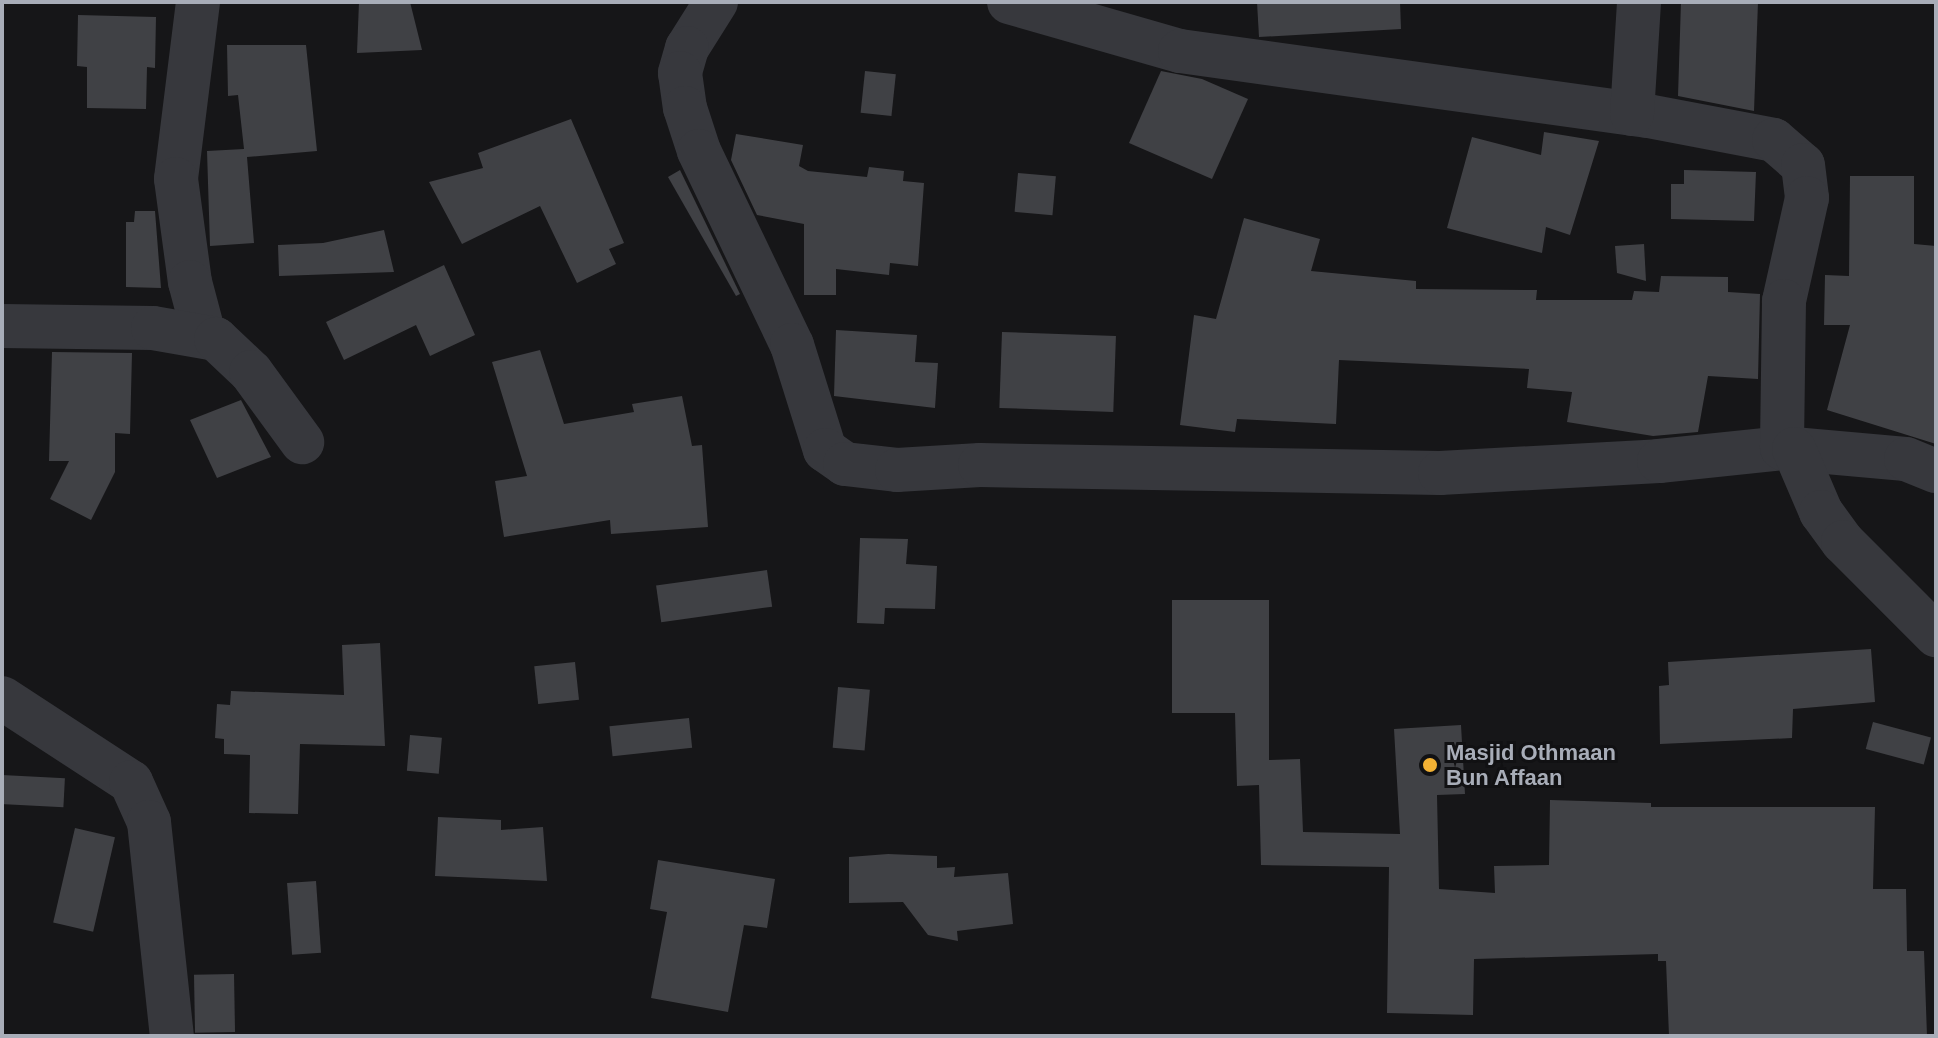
<!DOCTYPE html>
<style>
body{margin:0}
#map{position:relative;width:1938px;height:1038px;overflow:hidden;background:#161618;font-family:Helvetica,sans-serif}
div>[style]{position:absolute}
.building>*{inset:0;background:#404145;transform-origin:0 0}
.minor>*{height:44px;margin:-22px;padding:0 22px;transform-origin:22px;border-radius:22px;background:#37383d}
.dots>*{width:22px;height:22px;translate:-50% -50%;box-sizing:border-box;border:4px solid #111113;border-radius:50%}
span{translate:-50% -50%;white-space:nowrap;text-align:center;line-height:1.15;-webkit-text-stroke:6px #111113;paint-order:stroke}
.poi-label{font-size:22px;color:#a8adb8;font-weight:700}
.left{translate:0 -50%;text-align:left}
.frame{position:absolute;inset:0;border:4px solid #a8adb8;pointer-events:none}
</style>
<div id="map">
<div class="building">
<i style="clip-path:polygon(359px 2px,410px 2px,422px 50px,357px 53px)"></i>
<i style="clip-path:polygon(1257px 2px,1400px 2px,1401px 29px,1259px 37px)"></i>
<i style="clip-path:polygon(1681px 2px,1758px 2px,1754px 111px,1678px 96px)"></i>
<i style="clip-path:polygon(78px 15px,156px 17px,155px 68px,147px 67px,146px 109px,87px 108px,87px 67px,77px 66px)"></i>
<i style="clip-path:polygon(227px 45px,306px 45px,317px 151px,247px 157px,254px 243px,210px 246px,207px 151px,244px 149px,238px 95px,228px 96px)"></i>
<i style="left:865px;top:71px;width:31px;height:42px;rotate:6deg"></i>
<i style="clip-path:polygon(1161px 71px,1202px 79px,1248px 99px,1212px 179px,1129px 143px)"></i>
<i style="clip-path:polygon(571px 119px,624px 243px,609px 249px,616px 264px,577px 283px,540px 206px,462px 244px,429px 182px,483px 168px,478px 153px)"></i>
<i style="clip-path:polygon(1544px 132px,1599px 141px,1570px 235px,1546px 227px,1542px 253px,1447px 228px,1472px 137px,1541px 155px)"></i>
<i style="clip-path:polygon(736px 134px,803px 145px,799px 166px,808px 171px,867px 177px,869px 167px,904px 171px,903px 181px,924px 183px,918px 266px,890px 263px,889px 275px,836px 269px,836px 295px,804px 295px,804px 224px,757px 215px,731px 160px)"></i>
<i style="clip-path:polygon(680px 170px,740px 294px,736px 296px,668px 177px)"></i>
<i style="clip-path:polygon(1684px 170px,1756px 172px,1754px 221px,1671px 219px,1671px 184px,1684px 184px)"></i>
<i style="left:1018px;top:173px;width:38px;height:39px;rotate:5deg"></i>
<i style="clip-path:polygon(1850px 176px,1914px 176px,1914px 244px,1936px 246px,1936px 444px,1827px 410px,1850px 325px,1824px 325px,1825px 275px,1849px 276px)"></i>
<i style="clip-path:polygon(135px 211px,155px 211px,161px 288px,126px 287px,126px 222px,134px 222px)"></i>
<i style="clip-path:polygon(1244px 218px,1320px 239px,1311px 271px,1416px 281px,1416px 289px,1537px 290px,1536px 300px,1632px 300px,1634px 291px,1659px 292px,1661px 276px,1728px 277px,1728px 292px,1760px 294px,1758px 379px,1708px 376px,1698px 432px,1653px 436px,1567px 422px,1572px 392px,1527px 388px,1529px 369px,1339px 360px,1336px 424px,1237px 419px,1235px 432px,1180px 425px,1194px 315px,1216px 319px)"></i>
<i style="clip-path:polygon(384px 230px,394px 272px,279px 276px,278px 245px,323px 243px)"></i>
<i style="clip-path:polygon(1644px 244px,1646px 281px,1617px 273px,1615px 246px)"></i>
<i style="clip-path:polygon(444px 265px,475px 335px,430px 356px,416px 325px,344px 360px,326px 322px)"></i>
<i style="clip-path:polygon(836px 330px,917px 335px,915px 362px,938px 363px,935px 408px,834px 396px)"></i>
<i style="left:1002px;top:332px;width:114px;height:76px;rotate:2deg"></i>
<i style="clip-path:polygon(540px 350px,564px 424px,634px 412px,632px 404px,682px 396px,692px 446px,702px 445px,708px 527px,611px 534px,610px 520px,504px 537px,495px 481px,527px 476px,492px 362px)"></i>
<i style="clip-path:polygon(52px 352px,132px 353px,130px 434px,115px 433px,115px 472px,91px 520px,50px 499px,69px 461px,49px 461px)"></i>
<i style="clip-path:polygon(241px 400px,271px 457px,217px 478px,190px 420px)"></i>
<i style="clip-path:polygon(860px 538px,908px 539px,906px 564px,937px 566px,935px 609px,885px 608px,884px 624px,857px 623px)"></i>
<i style="left:767px;top:570px;width:37px;height:112px;rotate:82deg"></i>
<i style="clip-path:polygon(1172px 600px,1269px 600px,1269px 760px,1300px 759px,1303px 832px,1400px 834px,1394px 729px,1461px 725px,1465px 794px,1437px 795px,1439px 889px,1495px 893px,1494px 866px,1549px 865px,1550px 800px,1651px 803px,1651px 807px,1875px 807px,1873px 889px,1906px 889px,1907px 951px,1924px 951px,1927px 1036px,1669px 1036px,1666px 961px,1658px 961px,1658px 954px,1474px 959px,1473px 1015px,1387px 1013px,1389px 867px,1261px 865px,1259px 785px,1237px 786px,1235px 713px,1172px 713px)"></i>
<i style="clip-path:polygon(380px 643px,385px 746px,300px 744px,298px 814px,249px 813px,250px 755px,224px 754px,224px 739px,215px 738px,217px 704px,230px 705px,231px 691px,344px 695px,342px 645px)"></i>
<i style="clip-path:polygon(1871px 649px,1875px 702px,1793px 709px,1792px 738px,1660px 744px,1659px 686px,1669px 685px,1668px 662px)"></i>
<i style="left:575px;top:662px;width:38px;height:41px;rotate:84deg"></i>
<i style="left:838px;top:687px;width:32px;height:61px;rotate:5deg"></i>
<i style="left:689px;top:718px;width:30px;height:80px;rotate:84deg"></i>
<i style="left:1873px;top:722px;width:60px;height:28px;rotate:15deg"></i>
<i style="left:410px;top:735px;width:32px;height:36px;rotate:5deg"></i>
<i style="left:2px;top:775px;width:63px;height:29px;rotate:3deg"></i>
<i style="clip-path:polygon(438px 817px,501px 820px,501px 830px,543px 827px,547px 881px,435px 876px)"></i>
<i style="left:75px;top:828px;width:41px;height:97px;rotate:13deg"></i>
<i style="clip-path:polygon(888px 854px,937px 856px,937px 868px,955px 867px,954px 877px,1008px 873px,1013px 924px,957px 931px,958px 941px,928px 935px,903px 902px,849px 903px,849px 857px)"></i>
<i style="clip-path:polygon(658px 860px,775px 879px,767px 928px,744px 925px,728px 1012px,651px 998px,667px 912px,650px 909px)"></i>
<i style="left:316px;top:881px;width:72px;height:29px;rotate:86deg"></i>
<i style="left:234px;top:974px;width:58px;height:40px;rotate:89deg"></i>
</div>
<div class="minor">
<i style="left:198px;top:2px;width:178px;rotate:97.1deg"></i>
<i style="left:176px;top:179px;width:104px;rotate:82.3deg"></i>
<i style="left:190px;top:282px;width:55px;rotate:75.2deg"></i>
<i style="left:716px;top:2px;width:54px;rotate:122.2deg"></i>
<i style="left:687px;top:48px;width:26px;rotate:106deg"></i>
<i style="left:680px;top:73px;width:35px;rotate:82deg"></i>
<i style="left:685px;top:108px;width:45px;rotate:72deg"></i>
<i style="left:699px;top:151px;width:215px;rotate:64.4deg"></i>
<i style="left:792px;top:345px;width:110px;rotate:72.6deg"></i>
<i style="left:825px;top:450px;width:24px;rotate:35deg"></i>
<i style="left:845px;top:464px;width:52px;rotate:6.6deg"></i>
<i style="left:897px;top:470px;width:83px;rotate:-3.4deg"></i>
<i style="left:980px;top:465px;width:460px;rotate:1deg"></i>
<i style="left:1440px;top:473px;width:219px;rotate:-3.1deg"></i>
<i style="left:1659px;top:461px;width:124px;rotate:-6deg"></i>
<i style="left:1782px;top:448px;width:124px;rotate:5.1deg"></i>
<i style="left:1906px;top:459px;width:32px;rotate:22deg"></i>
<i style="left:1009px;top:2px;width:178px;rotate:16deg"></i>
<i style="left:1180px;top:51px;width:472px;rotate:7.9deg"></i>
<i style="left:1648px;top:116px;width:128px;rotate:10.8deg"></i>
<i style="left:1774px;top:140px;width:38px;rotate:41deg"></i>
<i style="left:1803px;top:165px;width:33px;rotate:83deg"></i>
<i style="left:1807px;top:198px;width:106px;rotate:102.6deg"></i>
<i style="left:1784px;top:301px;width:147px;rotate:90.8deg"></i>
<i style="left:1632px;top:114px;width:112px;rotate:-86.4deg"></i>
<i style="left:2px;top:326px;width:151px;rotate:0.8deg"></i>
<i style="left:153px;top:328px;width:64px;rotate:9.9deg"></i>
<i style="left:216px;top:339px;width:48px;rotate:43.3deg"></i>
<i style="left:251px;top:372px;width:87px;rotate:53.9deg"></i>
<i style="left:1794px;top:449px;width:69px;rotate:66.8deg"></i>
<i style="left:1821px;top:512px;width:37px;rotate:54deg"></i>
<i style="left:1843px;top:542px;width:132px;rotate:45deg"></i>
<i style="left:2px;top:698px;width:154px;rotate:33.1deg"></i>
<i style="left:131px;top:782px;width:44px;rotate:65.8deg"></i>
<i style="left:149px;top:822px;width:215px;rotate:83.9deg"></i>
</div>
<div class="dots">
<i style="left:1430px;top:765px;background:#f2b134"></i>
</div>
<div class="poi-label">
<span class="left" style="left:1446px;top:765px">Masjid Othmaan<br>Bun Affaan</span>
</div>
<div class="frame"></div>
</div>
